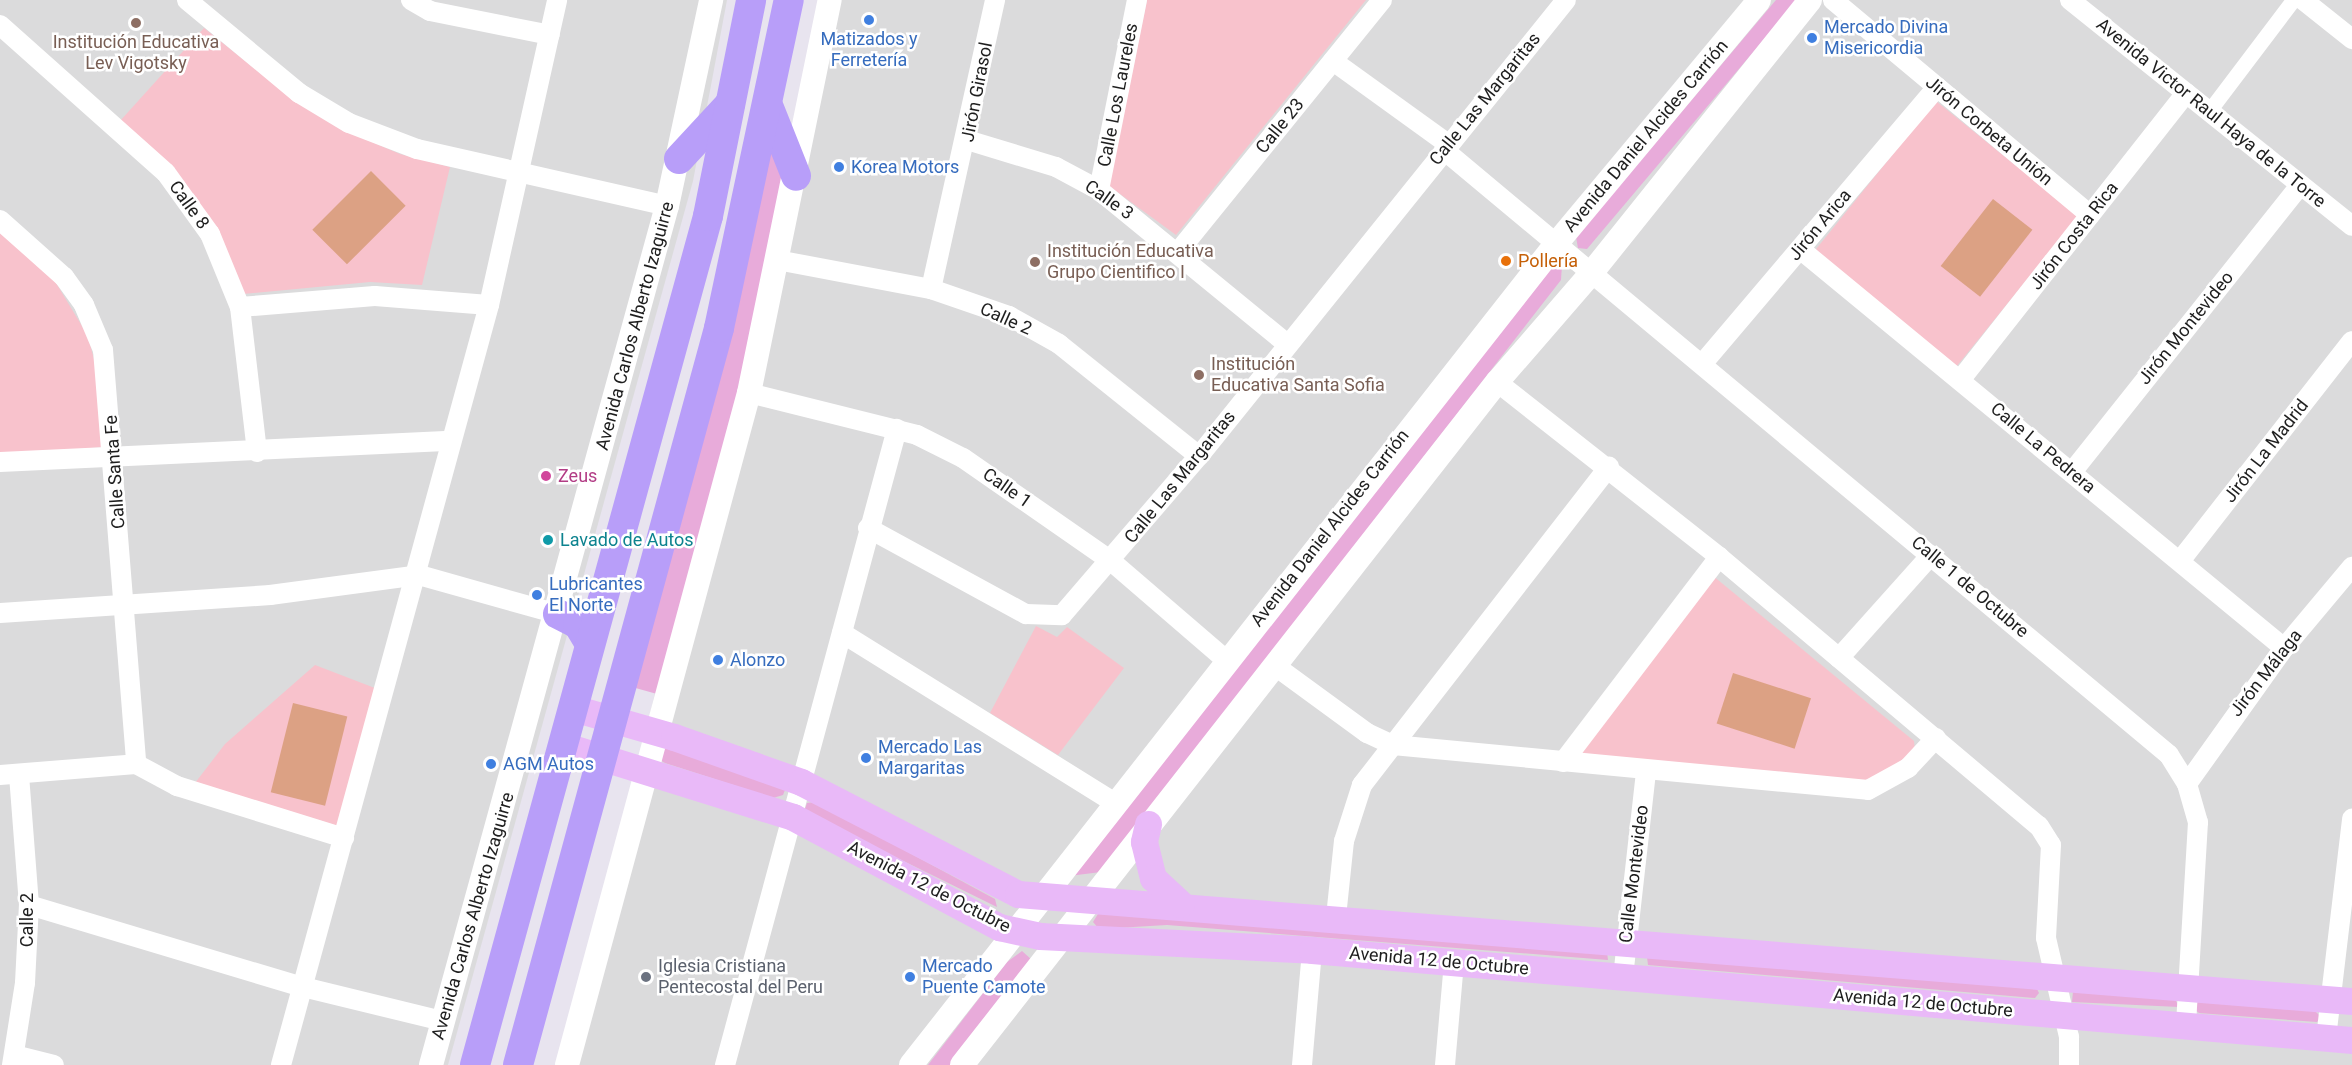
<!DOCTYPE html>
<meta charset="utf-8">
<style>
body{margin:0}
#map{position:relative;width:2352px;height:1065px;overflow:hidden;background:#e8e4ef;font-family:Roboto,sans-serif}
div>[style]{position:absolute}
.residential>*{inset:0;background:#dbdbdc}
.grass>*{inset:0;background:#e8abda}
.park>*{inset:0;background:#f8c2cc;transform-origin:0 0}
.pitch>*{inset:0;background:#dca184;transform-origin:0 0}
.pedestrian>*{height:15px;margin:-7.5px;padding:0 7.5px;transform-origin:7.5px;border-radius:7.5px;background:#fff}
.minor>*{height:20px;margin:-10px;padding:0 10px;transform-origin:10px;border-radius:10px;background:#fff}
.tertiary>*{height:24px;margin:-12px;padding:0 12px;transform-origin:12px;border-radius:12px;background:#fff}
.secondary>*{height:27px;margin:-13.5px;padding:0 13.5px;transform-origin:13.5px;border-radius:13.5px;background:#e9b9f8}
.primary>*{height:30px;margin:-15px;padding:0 15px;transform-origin:15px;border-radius:15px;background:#b89ef9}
.dots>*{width:16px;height:16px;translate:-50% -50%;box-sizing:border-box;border:3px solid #fff;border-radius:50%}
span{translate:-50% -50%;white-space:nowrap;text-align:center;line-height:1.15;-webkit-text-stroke:5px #fff;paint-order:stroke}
.shop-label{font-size:18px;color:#366cbe}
.left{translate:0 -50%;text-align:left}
.education-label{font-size:18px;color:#785e54}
.street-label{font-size:18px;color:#1e1e1e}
.food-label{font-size:18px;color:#c56008}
.hotel-label{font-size:18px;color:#b23c85}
.culture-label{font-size:18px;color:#0d838f}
.worship-label{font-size:18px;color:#5b616d}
</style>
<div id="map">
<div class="residential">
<i style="clip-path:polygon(0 0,727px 0,693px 181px,448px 1065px,0 1065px)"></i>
<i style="clip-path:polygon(822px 0,2352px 0,2352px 1065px,557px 1065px,642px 747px)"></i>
</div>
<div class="grass">
<i style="clip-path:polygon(1776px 0,1797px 0,1587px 249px,1578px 248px,1576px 237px)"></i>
<i style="clip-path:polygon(772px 146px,784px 186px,741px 391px,657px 694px,632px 687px)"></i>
<i style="clip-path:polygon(1562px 265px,1561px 280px,1101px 872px,1069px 876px,1552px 267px)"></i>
<i style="clip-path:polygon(665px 747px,785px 790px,783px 795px,773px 798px,665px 763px,660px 760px)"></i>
<i style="clip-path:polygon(815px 802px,995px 899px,997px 907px,804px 812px,807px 803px)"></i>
<i style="clip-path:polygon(1101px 909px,1607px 952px,1608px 960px,1167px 925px,1099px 929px,1093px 922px)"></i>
<i style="clip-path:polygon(1022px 951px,1032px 960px,953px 1065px,928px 1065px,1007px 962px)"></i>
<i style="clip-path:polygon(1647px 957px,2037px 989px,2039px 993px,2035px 998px,1648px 965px)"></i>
<i style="clip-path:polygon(2073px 991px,2175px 999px,2179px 1007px,2072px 1002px)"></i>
<i style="clip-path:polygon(2198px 1002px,2315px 1011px,2321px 1017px,2317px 1022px,2199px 1013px,2194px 1009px)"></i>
</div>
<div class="park">
<i style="clip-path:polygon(1147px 0,1366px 0,1176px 235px,1109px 186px)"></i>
<i style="clip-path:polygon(204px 28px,290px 97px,337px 127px,400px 154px,450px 167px,422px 285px,370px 282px,243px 294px,120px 121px)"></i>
<i style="left:1936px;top:101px;width:183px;height:196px;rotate:39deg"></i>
<i style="clip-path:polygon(0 233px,53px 278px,88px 336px,100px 383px,105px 447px,0 455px)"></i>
<i style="clip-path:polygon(1712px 575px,1914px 741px,1915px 751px,1895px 772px,1858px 782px,1581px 754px)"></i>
<i style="clip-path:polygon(1036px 626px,1057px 637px,1067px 627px,1124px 668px,1058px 755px,990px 713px)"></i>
<i style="clip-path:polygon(315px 665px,380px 690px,338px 826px,195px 783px,225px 744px)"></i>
</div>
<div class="pitch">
<i style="left:371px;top:171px;width:49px;height:83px;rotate:45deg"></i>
<i style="left:1993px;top:199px;width:50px;height:85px;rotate:38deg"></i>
<i style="left:1733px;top:673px;width:82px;height:53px;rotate:18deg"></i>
<i style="left:293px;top:703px;width:56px;height:92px;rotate:14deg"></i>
</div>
<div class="pedestrian">
<i style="left:2209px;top:111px;width:139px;rotate:-52.9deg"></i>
</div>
<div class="minor">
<i style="left:187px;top:0;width:146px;rotate:39.7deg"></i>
<i style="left:299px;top:93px;width:58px;rotate:31deg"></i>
<i style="left:349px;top:123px;width:73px;rotate:20.9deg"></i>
<i style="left:417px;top:149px;width:256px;rotate:12.8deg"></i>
<i style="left:411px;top:0;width:22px;rotate:30deg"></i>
<i style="left:430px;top:11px;width:122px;rotate:11.3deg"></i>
<i style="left:1833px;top:0;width:335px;rotate:39.9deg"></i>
<i style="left:2070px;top:0;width:361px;rotate:38.7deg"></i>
<i style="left:2303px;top:0;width:63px;rotate:38.5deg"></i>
<i style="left:0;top:25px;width:222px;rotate:41.7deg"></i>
<i style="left:166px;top:173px;width:75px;rotate:54.2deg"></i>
<i style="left:210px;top:234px;width:79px;rotate:67.7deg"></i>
<i style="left:240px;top:307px;width:146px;rotate:83.3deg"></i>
<i style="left:1333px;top:61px;width:142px;rotate:35.8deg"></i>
<i style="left:967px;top:140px;width:93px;rotate:16.9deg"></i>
<i style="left:1056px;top:167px;width:49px;rotate:28.1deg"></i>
<i style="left:1099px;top:190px;width:242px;rotate:39.3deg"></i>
<i style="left:1444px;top:150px;width:944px;rotate:39.84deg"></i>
<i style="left:2169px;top:755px;width:34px;rotate:58deg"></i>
<i style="left:2187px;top:784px;width:40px;rotate:74deg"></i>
<i style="left:2198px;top:822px;width:204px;rotate:93.4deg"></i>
<i style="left:1099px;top:190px;width:194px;rotate:-78.7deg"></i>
<i style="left:0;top:220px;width:86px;rotate:41.7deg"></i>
<i style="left:64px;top:277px;width:34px;rotate:54deg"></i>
<i style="left:84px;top:305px;width:49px;rotate:67.1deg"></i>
<i style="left:103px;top:350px;width:415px;rotate:85.4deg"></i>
<i style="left:1800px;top:249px;width:627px;rotate:39.5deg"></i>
<i style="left:1178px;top:252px;width:324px;rotate:-51deg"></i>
<i style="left:777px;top:260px;width:157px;rotate:10.7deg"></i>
<i style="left:931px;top:289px;width:83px;rotate:19.1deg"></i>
<i style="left:1009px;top:316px;width:57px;rotate:29.2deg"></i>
<i style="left:1059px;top:344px;width:179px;rotate:38.7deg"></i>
<i style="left:931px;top:289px;width:296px;rotate:-77.5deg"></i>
<i style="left:240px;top:307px;width:135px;rotate:-4.7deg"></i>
<i style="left:375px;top:296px;width:114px;rotate:4.5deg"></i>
<i style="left:1703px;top:363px;width:362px;rotate:-49.7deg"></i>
<i style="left:1961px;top:379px;width:364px;rotate:-51.8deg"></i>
<i style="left:1497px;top:382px;width:283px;rotate:38.2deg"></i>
<i style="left:1719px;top:557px;width:418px;rotate:40.1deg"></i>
<i style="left:2039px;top:826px;width:22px;rotate:58deg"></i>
<i style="left:2051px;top:845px;width:93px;rotate:93.1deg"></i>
<i style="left:2046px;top:938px;width:102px;rotate:76.9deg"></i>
<i style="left:2069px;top:1037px;width:28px;rotate:90deg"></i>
<i style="left:749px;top:393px;width:173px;rotate:14deg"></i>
<i style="left:917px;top:435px;width:51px;rotate:26.6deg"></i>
<i style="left:963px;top:458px;width:180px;rotate:34.8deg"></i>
<i style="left:1111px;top:561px;width:150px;rotate:40.7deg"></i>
<i style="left:0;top:462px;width:451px;rotate:-2.7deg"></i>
<i style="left:2072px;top:472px;width:367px;rotate:-51.5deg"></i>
<i style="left:868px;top:528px;width:180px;rotate:28.6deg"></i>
<i style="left:1026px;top:614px;width:36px;rotate:2deg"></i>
<i style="left:1062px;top:615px;width:210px;rotate:-49.3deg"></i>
<i style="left:1199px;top:456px;width:585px;rotate:-51.17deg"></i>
<i style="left:2180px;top:561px;width:279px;rotate:-52deg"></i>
<i style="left:0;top:613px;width:271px;rotate:-3.8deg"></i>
<i style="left:270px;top:595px;width:150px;rotate:-7.6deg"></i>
<i style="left:419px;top:575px;width:144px;rotate:15.7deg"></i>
<i style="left:842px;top:633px;width:324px;rotate:31.9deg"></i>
<i style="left:1839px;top:658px;width:138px;rotate:-48.2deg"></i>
<i style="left:1274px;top:665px;width:115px;rotate:36.2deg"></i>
<i style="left:1367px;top:733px;width:29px;rotate:25deg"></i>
<i style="left:1393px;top:745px;width:477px;rotate:5.4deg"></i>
<i style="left:1868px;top:790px;width:46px;rotate:-28.8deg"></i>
<i style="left:1908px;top:768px;width:41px;rotate:-47deg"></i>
<i style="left:1563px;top:762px;width:258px;rotate:-52.7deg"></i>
<i style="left:0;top:775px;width:136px;rotate:-4.6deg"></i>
<i style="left:136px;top:764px;width:47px;rotate:28.2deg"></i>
<i style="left:177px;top:786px;width:175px;rotate:17.3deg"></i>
<i style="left:2187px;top:784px;width:167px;rotate:-54.5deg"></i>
<i style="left:2284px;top:648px;width:106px;rotate:-50deg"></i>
<i style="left:29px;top:905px;width:286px;rotate:16.7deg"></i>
<i style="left:303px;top:987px;width:143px;rotate:13.7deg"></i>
<i style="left:1336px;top:917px;width:76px;rotate:-84deg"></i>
<i style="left:1344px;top:841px;width:59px;rotate:-72.2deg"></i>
<i style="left:1362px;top:785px;width:403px;rotate:-52.2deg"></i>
<i style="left:1623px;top:977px;width:207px;rotate:-83.6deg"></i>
<i style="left:2326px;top:1038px;width:221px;rotate:-83.2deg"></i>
<i style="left:14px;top:1055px;width:41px;rotate:14deg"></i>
<i style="left:12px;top:1065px;width:83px;rotate:-81deg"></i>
<i style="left:25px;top:983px;width:78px;rotate:-87.1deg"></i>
<i style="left:29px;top:905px;width:131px;rotate:-94.4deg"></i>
<i style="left:281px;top:1065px;width:788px;rotate:-74.69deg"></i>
<i style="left:489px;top:305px;width:312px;rotate:-77.4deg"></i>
<i style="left:725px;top:1065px;width:659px;rotate:-74.87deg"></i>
<i style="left:1302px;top:1065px;width:115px;rotate:-85deg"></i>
<i style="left:1445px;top:1065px;width:103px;rotate:-85deg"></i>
</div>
<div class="tertiary">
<i style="left:431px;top:1065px;width:891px;rotate:-74.64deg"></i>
<i style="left:667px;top:206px;width:211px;rotate:-77.9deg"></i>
<i style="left:567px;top:1065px;width:696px;rotate:-74.85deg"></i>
<i style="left:749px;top:393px;width:401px;rotate:-78.4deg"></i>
<i style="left:911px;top:1065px;width:1044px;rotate:-51.85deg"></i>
<i style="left:1556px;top:244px;width:317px;rotate:-50.2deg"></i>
<i style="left:962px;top:1065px;width:868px;rotate:-51.93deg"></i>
<i style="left:1497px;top:382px;width:147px;rotate:-49.1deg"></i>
<i style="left:1593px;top:271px;width:347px;rotate:-51.3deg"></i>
</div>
<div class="secondary">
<i style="left:573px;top:708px;width:105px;rotate:16deg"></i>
<i style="left:674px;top:737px;width:135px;rotate:19.5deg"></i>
<i style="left:801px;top:782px;width:244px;rotate:27.3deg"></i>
<i style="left:1018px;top:894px;width:1338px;rotate:4.59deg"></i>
<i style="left:562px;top:745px;width:242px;rotate:17.3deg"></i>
<i style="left:793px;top:817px;width:234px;rotate:28.1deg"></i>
<i style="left:999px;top:927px;width:42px;rotate:12.4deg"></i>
<i style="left:1040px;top:936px;width:272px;rotate:2.9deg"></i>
<i style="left:1312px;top:950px;width:1044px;rotate:4.95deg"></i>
<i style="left:1148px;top:824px;width:18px;rotate:103deg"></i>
<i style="left:1144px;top:842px;width:37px;rotate:76deg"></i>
<i style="left:1153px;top:878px;width:38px;rotate:43deg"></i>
</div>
<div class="primary">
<i style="left:769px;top:108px;width:73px;rotate:68.3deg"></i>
<i style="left:679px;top:159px;width:75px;rotate:-47.2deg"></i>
<i style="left:558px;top:614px;width:22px;rotate:27deg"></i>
<i style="left:578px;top:624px;width:23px;rotate:59deg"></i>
<i style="left:475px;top:1065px;width:880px;rotate:-74.65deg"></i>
<i style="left:708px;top:216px;width:220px;rotate:-78.7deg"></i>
<i style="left:518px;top:1065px;width:764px;rotate:-74.74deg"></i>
<i style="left:719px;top:328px;width:335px;rotate:-78deg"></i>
</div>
<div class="dots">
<i style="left:869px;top:20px;background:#3f7fe0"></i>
<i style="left:136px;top:23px;background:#8d6e63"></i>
<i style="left:1812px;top:38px;background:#3f7fe0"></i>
<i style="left:839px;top:167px;background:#3f7fe0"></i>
<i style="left:1506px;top:261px;background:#e8710a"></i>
<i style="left:1035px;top:262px;background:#8d6e63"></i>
<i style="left:1199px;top:375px;background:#8d6e63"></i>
<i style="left:546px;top:476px;background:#d1479c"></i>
<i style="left:548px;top:540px;background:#0f9aa8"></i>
<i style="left:537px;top:595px;background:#3f7fe0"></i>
<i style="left:718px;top:660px;background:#3f7fe0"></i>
<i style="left:866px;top:758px;background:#3f7fe0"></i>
<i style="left:491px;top:764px;background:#3f7fe0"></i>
<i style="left:646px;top:977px;background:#6b7280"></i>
<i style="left:910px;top:977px;background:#3f7fe0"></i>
</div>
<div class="shop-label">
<span class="left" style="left:1824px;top:38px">Mercado Divina<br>Misericordia</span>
<span style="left:869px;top:50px">Matizados y<br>Ferretería</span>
<span class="left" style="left:851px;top:167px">Korea Motors</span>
<span class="left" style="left:549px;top:595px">Lubricantes<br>El Norte</span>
<span class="left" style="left:730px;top:660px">Alonzo</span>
<span class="left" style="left:878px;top:758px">Mercado Las<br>Margaritas</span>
<span class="left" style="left:503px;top:764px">AGM Autos</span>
<span class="left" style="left:922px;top:977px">Mercado<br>Puente Camote</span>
</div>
<div class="education-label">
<span style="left:136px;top:53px">Institución Educativa<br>Lev Vigotsky</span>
<span class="left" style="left:1047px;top:262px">Institución Educativa<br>Grupo Cientifico I</span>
<span class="left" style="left:1211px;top:375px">Institución<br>Educativa Santa Sofia</span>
</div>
<div class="street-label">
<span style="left:977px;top:92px;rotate:-79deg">Jirón Girasol</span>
<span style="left:1118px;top:95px;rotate:-79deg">Calle Los Laureles</span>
<span style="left:1485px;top:99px;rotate:-51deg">Calle Las Margaritas</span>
<span style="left:2211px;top:113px;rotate:39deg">Avenida Victor Raul Haya de la Torre</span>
<span style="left:1280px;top:126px;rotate:-51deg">Calle 23</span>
<span style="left:1989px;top:131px;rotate:40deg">Jirón Corbeta Unión</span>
<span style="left:1646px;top:136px;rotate:-50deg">Avenida Daniel Alcides Carrión</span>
<span style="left:1109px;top:200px;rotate:35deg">Calle 3</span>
<span style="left:189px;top:205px;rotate:54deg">Calle 8</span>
<span style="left:1820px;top:225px;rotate:-50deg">Jirón Arica</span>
<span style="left:2074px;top:236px;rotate:-52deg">Jirón Costa Rica</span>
<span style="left:1006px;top:319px;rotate:24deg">Calle 2</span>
<span style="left:635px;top:326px;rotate:-75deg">Avenida Carlos Alberto Izaguirre</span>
<span style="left:2186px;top:328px;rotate:-51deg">Jirón Montevideo</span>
<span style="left:2043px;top:448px;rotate:40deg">Calle La Pedrera</span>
<span style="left:2266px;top:451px;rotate:-52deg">Jirón La Madrid</span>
<span style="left:115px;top:472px;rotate:-94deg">Calle Santa Fe</span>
<span style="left:1180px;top:477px;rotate:-51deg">Calle Las Margaritas</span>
<span style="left:1007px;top:488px;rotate:35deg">Calle 1</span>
<span style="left:1330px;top:528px;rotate:-52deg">Avenida Daniel Alcides Carrión</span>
<span style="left:1970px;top:587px;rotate:40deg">Calle 1 de Octubre</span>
<span style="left:2266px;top:673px;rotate:-52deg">Jirón Málaga</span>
<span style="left:1634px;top:874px;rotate:-83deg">Calle Montevideo</span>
<span style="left:929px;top:887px;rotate:27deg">Avenida 12 de Octubre</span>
<span style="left:473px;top:916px;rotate:-74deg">Avenida Carlos Alberto Izaguirre</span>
<span style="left:27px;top:920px;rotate:-90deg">Calle 2</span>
<span style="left:1439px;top:961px;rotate:5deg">Avenida 12 de Octubre</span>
<span style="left:1923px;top:1003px;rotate:5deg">Avenida 12 de Octubre</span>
</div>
<div class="food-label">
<span class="left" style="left:1518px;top:261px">Pollería</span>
</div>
<div class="hotel-label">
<span class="left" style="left:558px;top:476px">Zeus</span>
</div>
<div class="culture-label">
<span class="left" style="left:560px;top:540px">Lavado de Autos</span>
</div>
<div class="worship-label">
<span class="left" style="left:658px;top:977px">Iglesia Cristiana<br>Pentecostal del Peru</span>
</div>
</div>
